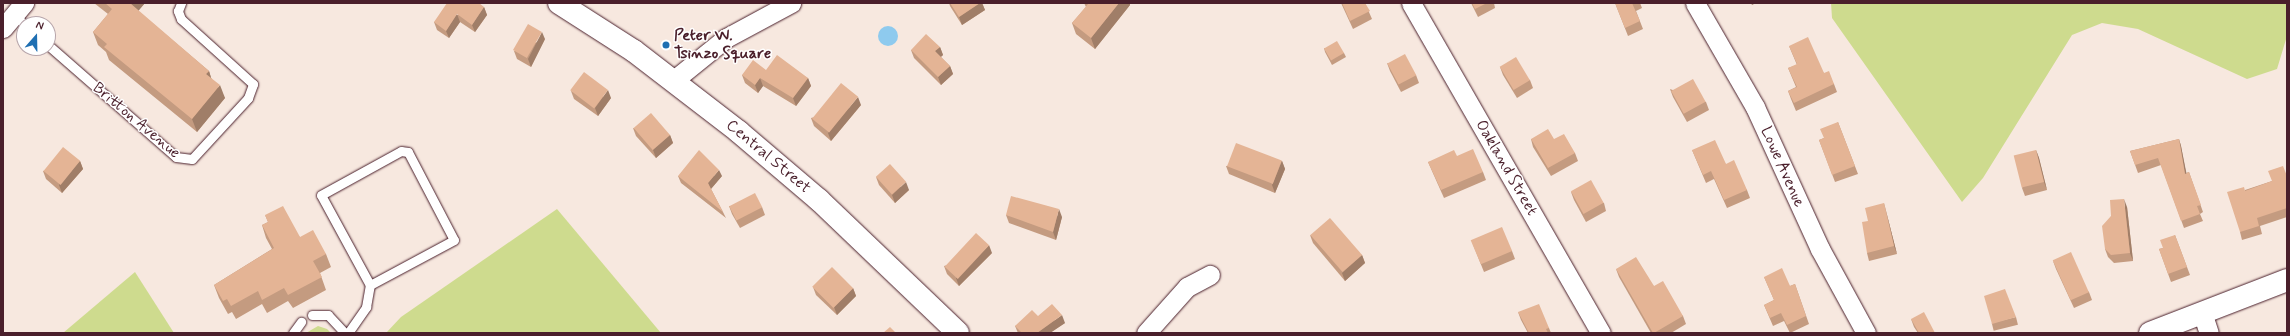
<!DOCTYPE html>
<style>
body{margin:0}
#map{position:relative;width:2290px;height:336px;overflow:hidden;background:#f7e8df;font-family:Mynerve,sans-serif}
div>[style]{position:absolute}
.green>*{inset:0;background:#cedb8e}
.water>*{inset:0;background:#8ecaee}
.round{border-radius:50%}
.roads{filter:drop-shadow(0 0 1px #4a1f2b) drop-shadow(0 0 1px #4a1f2b)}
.service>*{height:9px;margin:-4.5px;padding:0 4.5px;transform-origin:4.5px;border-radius:4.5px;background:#fff}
.minor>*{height:19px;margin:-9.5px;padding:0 9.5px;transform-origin:9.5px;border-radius:9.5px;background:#fff}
.secondary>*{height:22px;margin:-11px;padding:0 11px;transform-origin:11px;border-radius:11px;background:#fff}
.wall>*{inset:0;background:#c49b80;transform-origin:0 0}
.shaded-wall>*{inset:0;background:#a07e68}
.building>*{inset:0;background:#e4b495;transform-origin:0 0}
.dots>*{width:11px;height:11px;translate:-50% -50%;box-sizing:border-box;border:2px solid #fff;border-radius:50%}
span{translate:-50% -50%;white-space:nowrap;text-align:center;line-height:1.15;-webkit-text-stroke:3px #fff;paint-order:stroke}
.poi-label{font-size:16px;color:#4a1f2b;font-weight:700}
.left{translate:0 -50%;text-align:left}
.street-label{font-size:16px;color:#4a1f2b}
.frame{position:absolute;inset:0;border:4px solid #4a1f2b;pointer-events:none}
.north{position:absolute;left:16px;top:16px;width:40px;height:40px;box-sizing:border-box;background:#fff;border:1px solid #b7a5aa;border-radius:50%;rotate:20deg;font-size:11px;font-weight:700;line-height:16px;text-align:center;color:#4a1f2b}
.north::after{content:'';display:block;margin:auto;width:14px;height:18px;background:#1f6fb2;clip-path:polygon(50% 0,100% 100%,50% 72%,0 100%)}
</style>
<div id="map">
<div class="green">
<i style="clip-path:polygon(1831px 3px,2287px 3px,2287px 36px,2277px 69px,2247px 79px,2138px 29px,2102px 23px,2072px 35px,1983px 178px,1962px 202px,1832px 18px)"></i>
<i style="clip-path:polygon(557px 209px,661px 333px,386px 333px,401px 317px)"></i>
<i style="clip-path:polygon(135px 272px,174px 333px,63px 333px)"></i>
<i style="clip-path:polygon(318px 326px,327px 329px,331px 333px,306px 333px)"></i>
</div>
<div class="water">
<i class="round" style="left:878px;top:26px;width:20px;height:20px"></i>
</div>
<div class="roads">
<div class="service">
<i style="left:14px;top:15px;width:13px;rotate:42deg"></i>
<i style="left:48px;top:45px;width:170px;rotate:41.2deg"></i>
<i style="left:176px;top:157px;width:16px;rotate:7deg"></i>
<i style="left:192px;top:159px;width:83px;rotate:-47.4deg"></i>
<i style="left:248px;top:98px;width:15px;rotate:-70deg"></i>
<i style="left:253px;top:84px;width:97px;rotate:-137.9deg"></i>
<i style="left:181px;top:19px;width:9px;rotate:-111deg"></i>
<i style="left:178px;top:11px;width:9px;rotate:-69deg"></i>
<i style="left:401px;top:151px;width:7px;rotate:8deg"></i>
<i style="left:408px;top:152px;width:99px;rotate:62.4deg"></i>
<i style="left:454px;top:240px;width:95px;rotate:151.8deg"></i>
<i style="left:370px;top:285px;width:102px;rotate:-118.6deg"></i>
<i style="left:321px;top:195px;width:91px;rotate:-28.8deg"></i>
<i style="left:312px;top:315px;width:16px"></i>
<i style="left:328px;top:315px;width:25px;rotate:47deg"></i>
<i style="left:293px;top:333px;width:14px;rotate:-54deg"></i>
<i style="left:348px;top:333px;width:32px;rotate:-55deg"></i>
<i style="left:366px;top:307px;width:22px;rotate:-80deg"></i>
</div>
<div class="minor">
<i style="left:1411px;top:3px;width:381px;rotate:60.1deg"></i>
<i style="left:1695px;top:3px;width:120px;rotate:60deg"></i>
<i style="left:1755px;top:107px;width:156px;rotate:65.4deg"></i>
<i style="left:1820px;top:249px;width:96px;rotate:61.3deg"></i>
<i style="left:3px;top:28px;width:33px;rotate:-50deg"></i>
<i style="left:674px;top:80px;width:67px;rotate:-38.9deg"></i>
<i style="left:726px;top:38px;width:74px;rotate:-28.3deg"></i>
<i style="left:2202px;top:312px;width:22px;rotate:72deg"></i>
<i style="left:1146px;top:333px;width:62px;rotate:-48.3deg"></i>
<i style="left:1187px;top:287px;width:26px;rotate:-28deg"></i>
</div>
<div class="secondary">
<i style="left:559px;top:3px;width:89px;rotate:32.6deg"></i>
<i style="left:634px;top:51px;width:133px;rotate:37.6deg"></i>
<i style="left:739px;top:132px;width:105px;rotate:40.4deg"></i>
<i style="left:819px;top:200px;width:192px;rotate:43.7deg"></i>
<i style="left:2150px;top:333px;width:147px;rotate:-21.1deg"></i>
</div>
</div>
<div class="wall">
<i style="clip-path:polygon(94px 3px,145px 3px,138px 11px,209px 71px,211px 78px,225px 98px,197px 132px,109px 60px,106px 52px,98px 45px,93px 32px,108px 14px)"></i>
<i style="clip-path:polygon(949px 3px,982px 3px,985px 10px,962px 25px,950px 6px)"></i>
<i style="clip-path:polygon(1084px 3px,1130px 3px,1130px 5px,1095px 49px,1076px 34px,1072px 23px,1086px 7px)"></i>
<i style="clip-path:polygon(1341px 3px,1365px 3px,1372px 19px,1353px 29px)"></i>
<i style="clip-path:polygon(1471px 3px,1494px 3px,1495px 8px,1478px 17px)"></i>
<i style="clip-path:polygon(1615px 3px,1640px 3px,1642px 8px,1636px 11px,1643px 29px,1628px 36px)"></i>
<i style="clip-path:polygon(484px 7px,487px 15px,475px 32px,460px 22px,449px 38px,437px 30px,434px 22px)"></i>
<i style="clip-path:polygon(545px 39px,531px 67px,517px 59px,514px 51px)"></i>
<i style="clip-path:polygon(1789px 46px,1824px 73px,1834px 84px,1837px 92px,1796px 111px,1791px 99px,1788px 91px,1796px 87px,1788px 68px,1797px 65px)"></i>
<i style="clip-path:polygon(940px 47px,943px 55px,941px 57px,950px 66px,953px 74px,941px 85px,914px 58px,911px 50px)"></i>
<i style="clip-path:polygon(1324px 48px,1344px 53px,1346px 57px,1332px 65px,1325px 52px)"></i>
<i style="clip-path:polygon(1387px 63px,1416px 75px,1419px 83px,1401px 92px,1390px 71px)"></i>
<i style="clip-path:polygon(1500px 67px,1530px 80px,1533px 88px,1517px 98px,1503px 75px)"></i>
<i style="clip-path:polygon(766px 70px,808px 78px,811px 86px,796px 106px,763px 86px,758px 93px,745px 83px,742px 75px)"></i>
<i style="clip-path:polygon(1670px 89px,1706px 102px,1709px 110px,1687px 122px,1673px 97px)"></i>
<i style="clip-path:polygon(571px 91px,611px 98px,598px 116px,574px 99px)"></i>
<i style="clip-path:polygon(861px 105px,831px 141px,814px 126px,811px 118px)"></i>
<i style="clip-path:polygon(1838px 122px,1858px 174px,1835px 182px,1819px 140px,1824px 138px)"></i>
<i style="clip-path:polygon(633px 128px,670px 135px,673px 143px,656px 158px,636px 136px)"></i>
<i style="clip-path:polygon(1531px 139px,1554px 139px,1575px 153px,1578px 161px,1551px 176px,1533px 147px)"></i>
<i style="clip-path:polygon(2179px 139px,2181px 146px,2186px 173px,2189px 172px,2203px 212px,2200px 214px,2203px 221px,2184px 228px,2161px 165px,2138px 173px,2130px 151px)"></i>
<i style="clip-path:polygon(1692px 150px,1726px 164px,1747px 190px,1750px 198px,1727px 208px,1714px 179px,1706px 183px)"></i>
<i style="clip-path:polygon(2036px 150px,2039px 158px,2047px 190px,2025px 196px,2022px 188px)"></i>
<i style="clip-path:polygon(1457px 156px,1483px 172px,1486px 180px,1444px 198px,1428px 162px)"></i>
<i style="clip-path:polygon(80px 161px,83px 169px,62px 193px,46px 179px,43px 171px)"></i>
<i style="clip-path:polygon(1282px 161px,1285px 169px,1275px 193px,1229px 174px,1226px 166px)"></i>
<i style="clip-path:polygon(678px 176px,722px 176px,711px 189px,723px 212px,726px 218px,681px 183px)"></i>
<i style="clip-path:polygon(2287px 176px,2287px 217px,2260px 226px,2262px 234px,2242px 240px,2240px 232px,2245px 190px)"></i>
<i style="clip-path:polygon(876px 177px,909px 190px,895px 203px,879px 185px)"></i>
<i style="clip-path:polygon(1571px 192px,1604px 203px,1606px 211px,1586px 222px,1574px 200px)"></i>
<i style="clip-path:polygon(1884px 203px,1886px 211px,1897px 254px,1869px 261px,1867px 253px)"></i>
<i style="clip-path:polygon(729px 206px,762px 207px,765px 215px,740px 228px,732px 214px)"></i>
<i style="clip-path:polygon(2127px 207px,2133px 261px,2114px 263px,2108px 257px,2105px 249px,2111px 216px)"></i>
<i style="clip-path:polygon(265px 215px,300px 237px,326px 254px,331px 267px,320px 273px,326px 290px,293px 308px,288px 301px,267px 313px,262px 304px,236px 319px,232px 312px,228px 314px,219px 298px,214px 285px,272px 249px,266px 238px,262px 225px,268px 222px)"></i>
<i style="clip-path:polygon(1006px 215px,1062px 217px,1056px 240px,1009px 223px)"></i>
<i style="clip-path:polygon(1310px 235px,1362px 255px,1365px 263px,1345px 281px,1313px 243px)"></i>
<i style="clip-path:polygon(2175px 235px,2190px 275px,2171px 282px,2159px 249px,2163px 248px)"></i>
<i style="clip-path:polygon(1472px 242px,1512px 251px,1515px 259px,1484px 272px)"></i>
<i style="clip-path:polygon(992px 253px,959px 286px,947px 274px,944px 266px)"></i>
<i style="clip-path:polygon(2053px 261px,2089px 292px,2092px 300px,2074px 308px,2056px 269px)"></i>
<i style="clip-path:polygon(1616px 269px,1654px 286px,1683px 316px,1686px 324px,1671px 333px,1651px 333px,1619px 277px)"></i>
<i style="clip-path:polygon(1764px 277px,1790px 286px,1795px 284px,1809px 324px,1790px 333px,1784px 321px,1773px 326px,1764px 305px,1774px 300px)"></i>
<i style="clip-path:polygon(813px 287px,853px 288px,856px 296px,837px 315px,816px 295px)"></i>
<i style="clip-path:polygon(1518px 312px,1549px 328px,1551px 333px,1528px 333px,1521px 320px)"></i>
<i style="clip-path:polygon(1038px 316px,1065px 323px,1050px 333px,1018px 333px,1015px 326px)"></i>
<i style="left:2016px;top:317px;width:8px;height:25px;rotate:76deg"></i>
<i style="clip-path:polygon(1911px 319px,1935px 333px,1918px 333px,1914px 327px)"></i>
</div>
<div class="shaded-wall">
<i style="clip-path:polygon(129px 3px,145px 3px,134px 16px)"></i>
<i style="clip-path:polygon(980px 3px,982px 3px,985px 10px,962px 25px,959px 17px)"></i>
<i style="clip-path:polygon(1119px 3px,1130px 3px,1130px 5px,1095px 49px,1091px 38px)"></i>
<i style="clip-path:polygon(1751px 3px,1756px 3px,1752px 5px)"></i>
<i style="clip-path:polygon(484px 7px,487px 15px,475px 32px,472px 25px)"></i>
<i style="clip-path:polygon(457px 14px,460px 22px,449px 38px,446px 31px)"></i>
<i style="clip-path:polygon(542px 32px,545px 39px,531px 67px,528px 59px)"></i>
<i style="clip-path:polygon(940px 47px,943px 55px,938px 59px,935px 51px)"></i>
<i style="clip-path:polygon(950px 66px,953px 74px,941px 85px,938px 77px)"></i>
<i style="clip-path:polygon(209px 71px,213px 84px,206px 74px)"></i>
<i style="clip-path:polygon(760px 78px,763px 86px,758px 93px,755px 85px)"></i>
<i style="clip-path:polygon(808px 78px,811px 86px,796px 106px,793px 98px)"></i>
<i style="clip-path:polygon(220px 85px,225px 98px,197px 132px,192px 119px)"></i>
<i style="clip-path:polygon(608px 90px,611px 98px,598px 116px,595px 108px)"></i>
<i style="clip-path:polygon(858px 97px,861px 105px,831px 141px,828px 133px)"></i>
<i style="clip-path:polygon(670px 135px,673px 143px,656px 158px,653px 150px)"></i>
<i style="clip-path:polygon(2179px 139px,2181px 146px,2188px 181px,2185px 174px)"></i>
<i style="clip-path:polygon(2036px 150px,2039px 158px,2047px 190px,2044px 182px)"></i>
<i style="clip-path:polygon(80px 161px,83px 169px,62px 193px,59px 185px)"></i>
<i style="clip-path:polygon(1282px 161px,1285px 169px,1275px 193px,1272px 185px)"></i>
<i style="clip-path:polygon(719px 170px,722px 176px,710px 190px,708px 183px)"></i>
<i style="clip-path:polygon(906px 182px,909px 190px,895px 203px,892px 195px)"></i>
<i style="clip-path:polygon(2124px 199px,2127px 207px,2133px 261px,2130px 253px)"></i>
<i style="clip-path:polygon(1884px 203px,1886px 211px,1897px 254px,1894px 246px)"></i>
<i style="clip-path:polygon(1059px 209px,1062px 217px,1056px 240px,1053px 232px)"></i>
<i style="clip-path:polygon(989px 245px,992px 253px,959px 286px,956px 278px)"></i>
<i style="clip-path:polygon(1362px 255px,1365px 263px,1345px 281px,1342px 273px)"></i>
<i style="clip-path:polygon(853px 288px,856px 296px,837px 315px,834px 307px)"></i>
<i style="clip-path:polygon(1062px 315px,1065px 323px,1050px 333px,1037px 333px)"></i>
</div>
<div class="building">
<i style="clip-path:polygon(105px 3px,130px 3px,209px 71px,206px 74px,220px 85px,192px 119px,104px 47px,107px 44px,93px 32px,112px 9px)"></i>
<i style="clip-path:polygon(447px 3px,479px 3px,484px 7px,472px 25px,457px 14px,446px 31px,434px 22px)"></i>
<i style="clip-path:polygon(950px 3px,980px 3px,959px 17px)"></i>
<i style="clip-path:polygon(1086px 3px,1119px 3px,1091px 38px,1072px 23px,1088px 4px)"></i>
<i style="clip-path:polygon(1342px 3px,1365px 3px,1370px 11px,1350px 21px)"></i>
<i style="clip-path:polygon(1472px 3px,1487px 3px,1475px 9px)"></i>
<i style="clip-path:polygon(1615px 3px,1633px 3px,1632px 3px,1640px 21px,1625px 28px)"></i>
<i style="left:528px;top:24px;width:16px;height:30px;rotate:30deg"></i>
<i style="clip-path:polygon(926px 34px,940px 47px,935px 51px,950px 66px,938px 77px,911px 50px)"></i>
<i style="clip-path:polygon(1808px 37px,1824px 73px,1829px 71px,1834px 84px,1794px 103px,1788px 91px,1797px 87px,1788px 68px,1797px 64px,1789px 46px)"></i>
<i style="left:1337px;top:41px;width:14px;height:15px;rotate:60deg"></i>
<i style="left:1405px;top:54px;width:24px;height:20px;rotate:62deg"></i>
<i style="clip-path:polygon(777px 55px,808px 78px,793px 98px,760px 78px,755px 85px,742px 75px,753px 60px,766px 70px)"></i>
<i style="left:1516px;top:57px;width:27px;height:19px;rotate:59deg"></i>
<i style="left:584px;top:72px;width:30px;height:23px;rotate:37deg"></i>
<i style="left:1693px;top:79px;width:26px;height:25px;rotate:61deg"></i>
<i style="left:841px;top:83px;width:22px;height:46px;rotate:39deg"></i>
<i style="left:651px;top:113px;width:29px;height:23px;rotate:49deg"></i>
<i style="clip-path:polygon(1838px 122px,1855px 166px,1832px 175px,1819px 140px,1824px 138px,1820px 129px)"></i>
<i style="clip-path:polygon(1548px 129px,1554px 139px,1564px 134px,1575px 153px,1548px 168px,1531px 139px)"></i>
<i style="clip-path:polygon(2179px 139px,2185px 174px,2189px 172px,2201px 205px,2197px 206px,2200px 214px,2181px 221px,2158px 158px,2135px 165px,2130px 151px)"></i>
<i style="clip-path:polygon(1715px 140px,1726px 164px,1734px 160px,1747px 190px,1724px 200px,1711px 171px,1703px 175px,1692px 150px)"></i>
<i style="left:1236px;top:143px;width:49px;height:25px;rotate:21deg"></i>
<i style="left:63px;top:147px;width:22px;height:31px;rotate:39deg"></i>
<i style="clip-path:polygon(1473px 149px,1483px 172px,1441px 190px,1428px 162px,1454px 150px,1457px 156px)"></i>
<i style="clip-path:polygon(699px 150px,719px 170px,708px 183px,723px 212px,678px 176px)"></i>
<i style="left:2036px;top:150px;width:33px;height:23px;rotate:76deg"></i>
<i style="left:890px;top:164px;width:24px;height:19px;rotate:48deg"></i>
<i style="clip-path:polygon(2283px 166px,2287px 176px,2287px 208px,2257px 218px,2259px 226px,2240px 232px,2227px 192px,2244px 187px,2245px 191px,2272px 181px,2268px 171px)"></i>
<i style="left:1591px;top:180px;width:26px;height:23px;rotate:61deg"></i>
<i style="left:755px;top:193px;width:16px;height:29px;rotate:63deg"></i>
<i style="clip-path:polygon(1011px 196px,1059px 209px,1053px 232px,1006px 215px)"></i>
<i style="clip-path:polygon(2124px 199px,2130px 253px,2111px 255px,2105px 249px,2102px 226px,2111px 216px,2110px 200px)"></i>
<i style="clip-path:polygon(1884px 203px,1894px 246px,1867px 253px,1862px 222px,1868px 221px,1865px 208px)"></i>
<i style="clip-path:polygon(283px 206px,300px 237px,313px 230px,326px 254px,313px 261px,322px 277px,288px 295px,284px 288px,262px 300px,258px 291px,231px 306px,227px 299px,223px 301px,214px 285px,274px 248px,262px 225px,268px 222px,265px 215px)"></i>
<i style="left:1330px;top:218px;width:49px;height:26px;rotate:49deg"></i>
<i style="left:1502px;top:227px;width:26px;height:34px;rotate:67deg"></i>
<i style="left:976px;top:233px;width:18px;height:46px;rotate:43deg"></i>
<i style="clip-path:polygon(2175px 235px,2187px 267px,2168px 274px,2159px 249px,2163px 248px,2160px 240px)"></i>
<i style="left:2071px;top:252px;width:44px;height:20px;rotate:66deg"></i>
<i style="clip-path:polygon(1636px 257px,1654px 286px,1663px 281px,1683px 316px,1654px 333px,1653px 333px,1616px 269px)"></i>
<i style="left:832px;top:267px;width:30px;height:28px;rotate:45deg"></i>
<i style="clip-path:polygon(1782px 268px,1790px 286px,1795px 284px,1806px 316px,1787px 325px,1781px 313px,1770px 318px,1764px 305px,1774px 300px,1764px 277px)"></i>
<i style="clip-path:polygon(2005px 289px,2016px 317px,1992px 324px,1984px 296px)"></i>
<i style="clip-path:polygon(1052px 304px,1062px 315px,1037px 333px,1022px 333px,1015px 326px,1032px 310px,1038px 316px)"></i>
<i style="clip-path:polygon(1539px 304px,1549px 328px,1546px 329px,1548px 333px,1529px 333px,1518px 312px)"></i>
<i style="clip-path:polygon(1924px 312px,1935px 333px,1919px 333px,1911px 319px)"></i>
<i style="clip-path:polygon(890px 327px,896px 333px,883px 333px)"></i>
</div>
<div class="dots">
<i style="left:666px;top:45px;background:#1f6fb2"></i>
</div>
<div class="poi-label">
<span class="left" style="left:674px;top:45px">Peter W.<br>Tsinzo Square</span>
</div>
<div class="street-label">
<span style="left:136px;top:121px;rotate:40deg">Britton Avenue</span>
<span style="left:768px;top:157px;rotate:40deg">Central Street</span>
<span style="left:1782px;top:167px;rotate:66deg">Lowe Avenue</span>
<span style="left:1506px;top:168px;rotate:60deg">Oakland Street</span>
</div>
<div class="frame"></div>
<div class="north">N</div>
</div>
